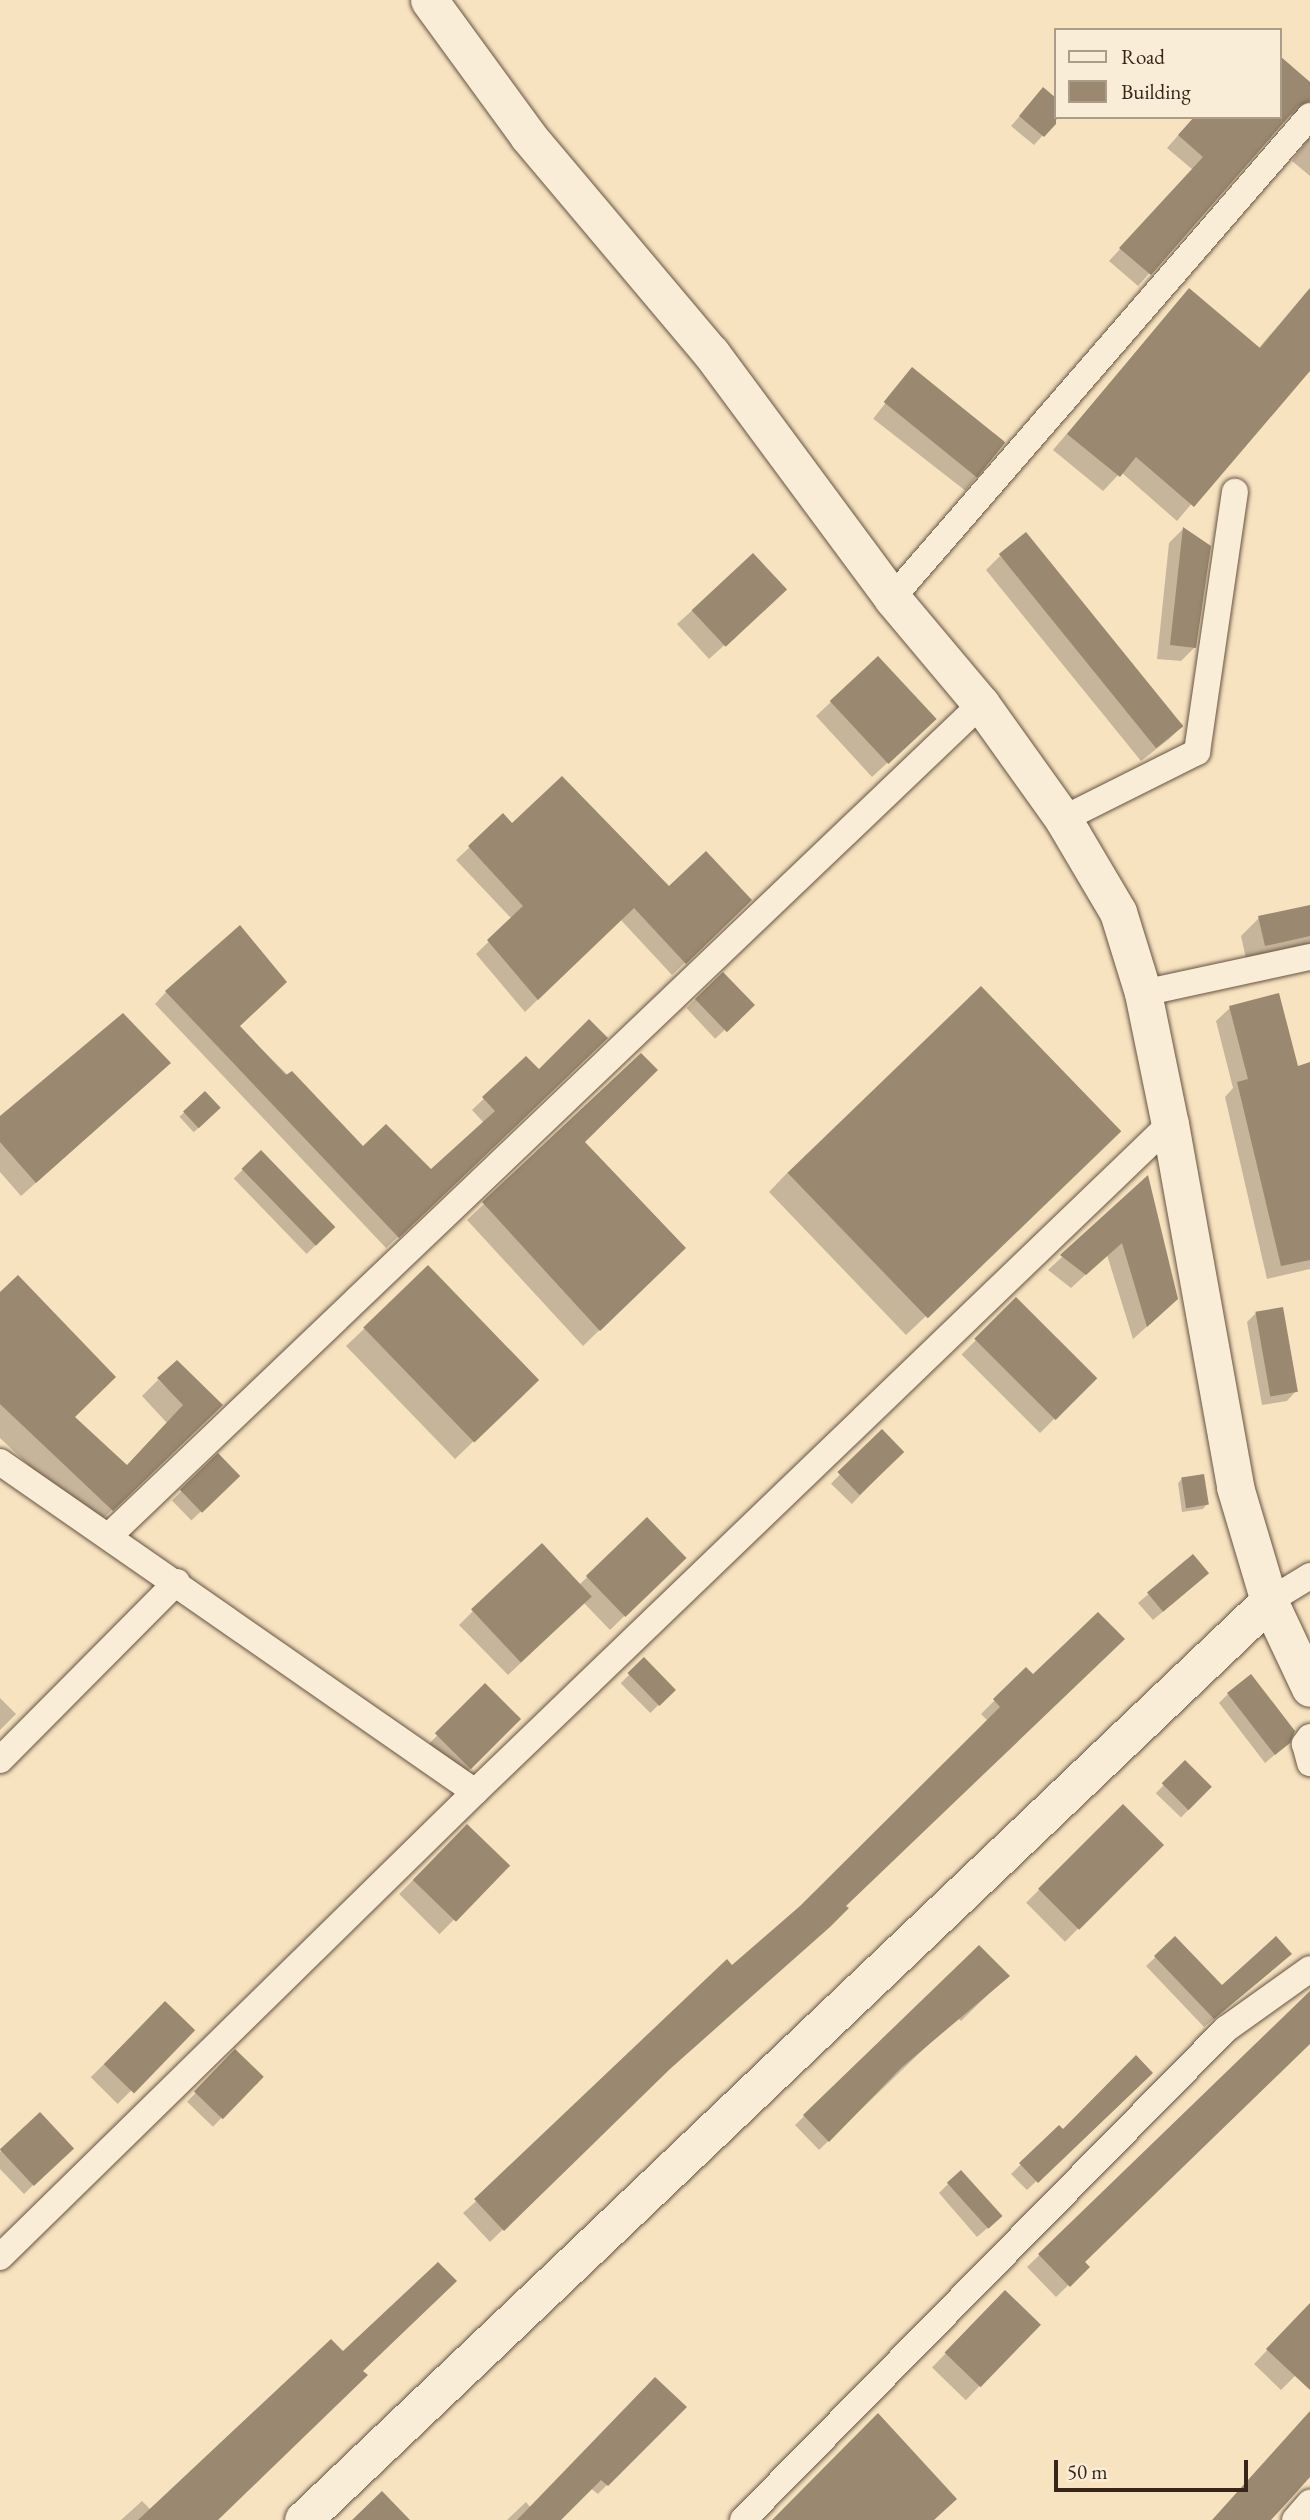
<!DOCTYPE html>
<style>
body{margin:0}
#map{position:relative;width:1310px;height:2520px;overflow:hidden;background:#f8e3c1;font-family:"EB Garamond",serif}
div>[style]{position:absolute}
.shadow>*{inset:0;background:#0003;transform-origin:0 0}
.building>*{inset:0;background:#9b8870;transform-origin:0 0}
.roads{filter:drop-shadow(0 0 2px #665442) drop-shadow(0 0 2px #665442)}
.street>*{height:26px;margin:-13px;padding:0 13px;transform-origin:13px;border-radius:13px;background:#faedd7}
.secondary>*{height:37px;margin:-18.5px;padding:0 18.5px;transform-origin:18.5px;border-radius:18.5px;background:#faedd7}
span{translate:-50% -50%;white-space:nowrap;text-align:center;line-height:1.15;-webkit-text-stroke:6px #faedd7;paint-order:stroke}
.legend{position:absolute;left:1054px;top:28px;width:228px;height:91px;box-sizing:border-box;background:#faedd7;border:2px solid #ac9d8b;margin:0;padding:9px 12px;list-style:none;font-size:21px;color:#362518}
.legend li{display:flex;align-items:center;gap:14px;height:35px}
.legend b{width:35px;border:2px solid #ac9d8b}
.scale{position:absolute;left:1054px;top:2460px;width:194px;height:32px;box-sizing:border-box;border:4px solid #362518;border-top:0;padding-left:9px;font-size:21px;line-height:24px;white-space:nowrap;color:#362518;-webkit-text-stroke:5px #faedd7;paint-order:stroke}
</style>
<div id="map">
<div class="shadow">
<i style="clip-path:polygon(1310px 84px,1310px 119px,1299px 112px,1287px 116px,1138px 286px,1109px 261px,1193px 170px,1167px 148px,1182px 131px,1280px 117px)"></i>
<i style="clip-path:polygon(1043px 89px,1056px 100px,1059px 117px,1034px 145px,1011px 126px)"></i>
<i style="clip-path:polygon(1310px 137px,1310px 176px,1292px 161px)"></i>
<i style="clip-path:polygon(1310px 288px,1310px 364px,1177px 521px,1121px 472px,1103px 491px,1053px 450px,1189px 290px,1258px 349px)"></i>
<i style="left:912px;top:369px;width:117px;height:63px;rotate:38deg"></i>
<i style="clip-path:polygon(1183px 529px,1195px 647px,1181px 661px,1157px 659px,1169px 543px)"></i>
<i style="clip-path:polygon(753px 556px,770px 604px,709px 659px,677px 624px)"></i>
<i style="clip-path:polygon(1000px 556px,1183px 725px,1169px 739px,1141px 761px,986px 570px)"></i>
<i style="clip-path:polygon(878px 658px,920px 733px,872px 777px,816px 716px)"></i>
<i style="clip-path:polygon(503px 816px,512px 826px,669px 888px,750px 900px,672px 975px,620px 919px,525px 1012px,476px 954px,512px 919px,456px 860px)"></i>
<i style="clip-path:polygon(1310px 907px,1310px 949px,1247px 963px,1241px 936px,1259px 918px)"></i>
<i style="left:723px;top:974px;width:42px;height:50px;rotate:47deg"></i>
<i style="clip-path:polygon(166px 992px,238px 1026px,363px 1149px,430px 1171px,484px 1123px,472px 1110px,526px 1058px,539px 1071px,594px 1050px,386px 1248px,155px 1004px)"></i>
<i style="clip-path:polygon(1230px 1008px,1297px 1068px,1310px 1064px,1310px 1269px,1267px 1279px,1225px 1097px,1233px 1088px,1216px 1021px)"></i>
<i style="clip-path:polygon(641px 1056px,583px 1142px,684px 1248px,583px 1346px,467px 1220px)"></i>
<i style="clip-path:polygon(155px 1077px,21px 1196px,0 1172px,0 1118px)"></i>
<i style="left:205px;top:1093px;width:21px;height:35px;rotate:47deg"></i>
<i style="clip-path:polygon(1100px 1151px,906px 1335px,769px 1192px,787px 1173px)"></i>
<i style="left:261px;top:1152px;width:105px;height:38px;rotate:46deg"></i>
<i style="clip-path:polygon(1147px 1178px,1162px 1313px,1133px 1339px,1107px 1255px,1071px 1288px,1048px 1270px)"></i>
<i style="clip-path:polygon(0 1294px,73px 1417px,126px 1467px,167px 1423px,142px 1396px,158px 1380px,204px 1422px,94px 1527px,0 1438px)"></i>
<i style="left:1016px;top:1300px;width:111px;height:77px;rotate:45deg"></i>
<i style="clip-path:polygon(1256px 1313px,1296px 1391px,1287px 1401px,1262px 1405px,1247px 1322px)"></i>
<i style="clip-path:polygon(365px 1328px,518px 1399px,455px 1459px,346px 1346px)"></i>
<i style="left:881px;top:1432px;width:29px;height:72px;rotate:44deg"></i>
<i style="left:218px;top:1456px;width:28px;height:64px;rotate:46deg"></i>
<i style="clip-path:polygon(1182px 1479px,1207px 1504px,1203px 1509px,1182px 1512px,1178px 1483px)"></i>
<i style="clip-path:polygon(647px 1520px,670px 1572px,610px 1630px,584px 1603px,508px 1675px,459px 1625px,473px 1611px,579px 1585px)"></i>
<i style="clip-path:polygon(1193px 1556px,1198px 1582px,1153px 1620px,1138px 1603px)"></i>
<i style="left:644px;top:1660px;width:42px;height:33px;rotate:45deg"></i>
<i style="clip-path:polygon(1026px 1669px,1033px 1676px,654px 2082px,490px 2242px,463px 2213px,801px 1907px,988px 1721px,981px 1714px)"></i>
<i style="left:485px;top:1686px;width:47px;height:89px;rotate:44deg"></i>
<i style="clip-path:polygon(1228px 1694px,1278px 1752px,1265px 1763px,1219px 1703px)"></i>
<i style="clip-path:polygon(0 1698px,16px 1714px,0 1730px)"></i>
<i style="left:1185px;top:1763px;width:35px;height:42px;rotate:44deg"></i>
<i style="left:1123px;top:1806px;width:55px;height:137px;rotate:45deg"></i>
<i style="left:467px;top:1826px;width:57px;height:96px;rotate:45deg"></i>
<i style="clip-path:polygon(1175px 1939px,1222px 1988px,1281px 1963px,1204px 2027px,1146px 1966px)"></i>
<i style="clip-path:polygon(979px 1947px,1007px 1976px,961px 2021px,957px 2017px,819px 2150px,795px 2125px)"></i>
<i style="clip-path:polygon(1310px 1994px,1310px 2042px,1083px 2262px,1087px 2267px,1056px 2297px,1027px 2267px)"></i>
<i style="left:165px;top:2003px;width:38px;height:105px;rotate:45deg"></i>
<i style="left:235px;top:2052px;width:36px;height:69px;rotate:44deg"></i>
<i style="clip-path:polygon(1151px 2073px,1027px 2190px,1011px 2174px,1059px 2127px,1063px 2131px)"></i>
<i style="clip-path:polygon(40px 2115px,71px 2148px,24px 2194px,0 2169px,0 2152px)"></i>
<i style="clip-path:polygon(948px 2184px,991px 2225px,977px 2237px,939px 2193px)"></i>
<i style="left:1005px;top:2292px;width:47px;height:105px;rotate:44deg"></i>
<i style="clip-path:polygon(1310px 2305px,1310px 2361px,1281px 2390px,1254px 2364px)"></i>
<i style="clip-path:polygon(361px 2371px,215px 2520px,121px 2520px,142px 2501px,151px 2510px)"></i>
<i style="clip-path:polygon(684px 2407px,598px 2494px,590px 2488px,558px 2520px,507px 2520px,526px 2502px,531px 2508px)"></i>
</div>
<div class="building">
<i style="clip-path:polygon(1280px 56px,1310px 82px,1310px 101px,1298px 106px,1151px 275px,1119px 248px,1203px 157px,1178px 135px,1194px 117px,1280px 117px)"></i>
<i style="clip-path:polygon(1043px 87px,1056px 98px,1056px 124px,1044px 137px,1019px 116px)"></i>
<i style="clip-path:polygon(1189px 288px,1260px 348px,1310px 288px,1310px 371px,1194px 507px,1136px 457px,1120px 477px,1067px 434px)"></i>
<i style="left:912px;top:367px;width:120px;height:45px;rotate:39deg"></i>
<i style="clip-path:polygon(1183px 527px,1211px 546px,1196px 648px,1170px 645px)"></i>
<i style="left:1026px;top:532px;width:250px;height:35px;rotate:51deg"></i>
<i style="left:753px;top:553px;width:50px;height:84px;rotate:47deg"></i>
<i style="left:878px;top:656px;width:86px;height:66px;rotate:47deg"></i>
<i style="clip-path:polygon(562px 776px,669px 886px,706px 851px,752px 900px,686px 964px,634px 908px,538px 1000px,487px 940px,523px 906px,468px 846px,503px 813px,512px 823px)"></i>
<i style="clip-path:polygon(1310px 905px,1310px 936px,1265px 946px,1258px 916px)"></i>
<i style="clip-path:polygon(240px 925px,287px 982px,240px 1026px,286px 1075px,292px 1071px,363px 1146px,386px 1124px,431px 1169px,495px 1111px,482px 1097px,526px 1056px,539px 1069px,589px 1019px,608px 1038px,399px 1238px,165px 991px)"></i>
<i style="left:723px;top:972px;width:46px;height:39px;rotate:46deg"></i>
<i style="left:981px;top:986px;width:202px;height:269px;rotate:46deg"></i>
<i style="clip-path:polygon(1279px 993px,1298px 1066px,1310px 1062px,1310px 1260px,1281px 1266px,1237px 1082px,1248px 1079px,1229px 1006px)"></i>
<i style="clip-path:polygon(123px 1013px,171px 1063px,36px 1183px,0 1142px,0 1116px)"></i>
<i style="clip-path:polygon(641px 1053px,658px 1070px,585px 1142px,686px 1248px,600px 1331px,482px 1202px)"></i>
<i style="left:205px;top:1091px;width:23px;height:30px;rotate:47deg"></i>
<i style="left:261px;top:1150px;width:107px;height:27px;rotate:46deg"></i>
<i style="clip-path:polygon(1148px 1175px,1178px 1299px,1147px 1327px,1122px 1243px,1086px 1275px,1060px 1255px)"></i>
<i style="left:428px;top:1265px;width:160px;height:90px;rotate:46deg"></i>
<i style="clip-path:polygon(18px 1275px,116px 1377px,75px 1417px,127px 1465px,183px 1405px,157px 1378px,177px 1360px,223px 1405px,113px 1511px,0 1404px,0 1292px)"></i>
<i style="left:1016px;top:1297px;width:115px;height:59px;rotate:45deg"></i>
<i style="left:1283px;top:1307px;width:86px;height:28px;rotate:80deg"></i>
<i style="left:882px;top:1429px;width:32px;height:62px;rotate:46deg"></i>
<i style="left:218px;top:1453px;width:32px;height:53px;rotate:46deg"></i>
<i style="left:1204px;top:1474px;width:31px;height:23px;rotate:81deg"></i>
<i style="left:647px;top:1517px;width:57px;height:85px;rotate:46deg"></i>
<i style="left:542px;top:1543px;width:73px;height:97px;rotate:47deg"></i>
<i style="left:1193px;top:1554px;width:25px;height:60px;rotate:50deg"></i>
<i style="clip-path:polygon(1098px 1612px,1125px 1639px,846px 1906px,849px 1908px,830px 1927px,670px 2069px,504px 2231px,474px 2199px,727px 1959px,732px 1965px,800px 1906px,1000px 1707px,993px 1699px,1026px 1667px,1033px 1674px)"></i>
<i style="left:644px;top:1657px;width:46px;height:23px;rotate:46deg"></i>
<i style="clip-path:polygon(1251px 1674px,1295px 1731px,1290px 1743px,1275px 1755px,1227px 1693px)"></i>
<i style="left:485px;top:1683px;width:51px;height:71px;rotate:45deg"></i>
<i style="left:1185px;top:1760px;width:38px;height:33px;rotate:45deg"></i>
<i style="left:1123px;top:1804px;width:58px;height:120px;rotate:45deg"></i>
<i style="left:467px;top:1824px;width:60px;height:78px;rotate:44deg"></i>
<i style="clip-path:polygon(1175px 1936px,1222px 1985px,1276px 1936px,1292px 1954px,1214px 2019px,1154px 1956px)"></i>
<i style="clip-path:polygon(979px 1945px,1010px 1976px,901px 2068px,829px 2142px,803px 2115px)"></i>
<i style="clip-path:polygon(1310px 1991px,1310px 2044px,1085px 2262px,1090px 2267px,1070px 2287px,1038px 2254px)"></i>
<i style="left:165px;top:2001px;width:42px;height:88px;rotate:44deg"></i>
<i style="left:235px;top:2049px;width:40px;height:59px;rotate:44deg"></i>
<i style="clip-path:polygon(1136px 2055px,1153px 2073px,1038px 2183px,1019px 2163px,1059px 2125px,1063px 2129px)"></i>
<i style="left:40px;top:2112px;width:50px;height:55px;rotate:47deg"></i>
<i style="left:961px;top:2170px;width:62px;height:19px;rotate:48deg"></i>
<i style="clip-path:polygon(438px 2262px,457px 2281px,363px 2371px,368px 2375px,218px 2520px,138px 2520px,331px 2339px,343px 2351px)"></i>
<i style="left:1005px;top:2290px;width:50px;height:87px;rotate:44deg"></i>
<i style="clip-path:polygon(1310px 2303px,1310px 2390px,1266px 2349px)"></i>
<i style="clip-path:polygon(655px 2377px,687px 2407px,608px 2486px,601px 2480px,561px 2520px,517px 2520px)"></i>
<i style="clip-path:polygon(1310px 2411px,1310px 2477px,1294px 2495px,1271px 2520px,1212px 2520px)"></i>
<i style="clip-path:polygon(878px 2413px,957px 2499px,934px 2520px,772px 2520px)"></i>
<i style="clip-path:polygon(382px 2491px,410px 2520px,352px 2520px)"></i>
</div>
<div class="roads">
<div class="street">
<i style="left:892px;top:598px;width:638px;rotate:-49.07deg"></i>
<i style="left:1063px;top:819px;width:150px;rotate:-26.6deg"></i>
<i style="left:1197px;top:752px;width:263px;rotate:-81.7deg"></i>
<i style="left:1143px;top:993px;width:171px;rotate:-12.2deg"></i>
<i style="left:0;top:1462px;width:578px;rotate:34.79deg"></i>
<i style="left:110px;top:1535px;width:1204px;rotate:-43.65deg"></i>
<i style="left:1269px;top:1601px;width:48px;rotate:-31.4deg"></i>
<i style="left:1310px;top:1737px;width:9px;rotate:126deg"></i>
<i style="left:1305px;top:1744px;width:20px;rotate:75deg"></i>
<i style="left:0;top:1760px;width:251px;rotate:-45.2deg"></i>
<i style="left:0;top:2257px;width:665px;rotate:-44.39deg"></i>
<i style="left:475px;top:1792px;width:964px;rotate:-43.87deg"></i>
<i style="left:743px;top:2520px;width:689px;rotate:-45.47deg"></i>
<i style="left:1226px;top:2029px;width:103px;rotate:-35.5deg"></i>
<i style="left:1295px;top:2520px;width:23px;rotate:-49deg"></i>
</div>
<div class="secondary">
<i style="left:429px;top:0;width:168px;rotate:53.9deg"></i>
<i style="left:528px;top:136px;width:284px;rotate:49.9deg"></i>
<i style="left:711px;top:353px;width:305px;rotate:53.5deg"></i>
<i style="left:892px;top:598px;width:138px;rotate:50deg"></i>
<i style="left:981px;top:704px;width:141px;rotate:54.5deg"></i>
<i style="left:1063px;top:819px;width:108px;rotate:59.4deg"></i>
<i style="left:1118px;top:912px;width:85px;rotate:72.8deg"></i>
<i style="left:1143px;top:993px;width:134px;rotate:78.4deg"></i>
<i style="left:1170px;top:1124px;width:369px;rotate:79.8deg"></i>
<i style="left:1235px;top:1487px;width:119px;rotate:73.4deg"></i>
<i style="left:1269px;top:1601px;width:96px;rotate:64.8deg"></i>
<i style="left:303px;top:2520px;width:1333px;rotate:-43.57deg"></i>
</div>
</div>
<ul class="legend">
<li><b style="height:9px;background:#faedd7"></b>Road</li>
<li><b style="height:19px;background:#9b8870"></b>Building</li>
</ul>
<div class="scale">50 m</div>
</div>
